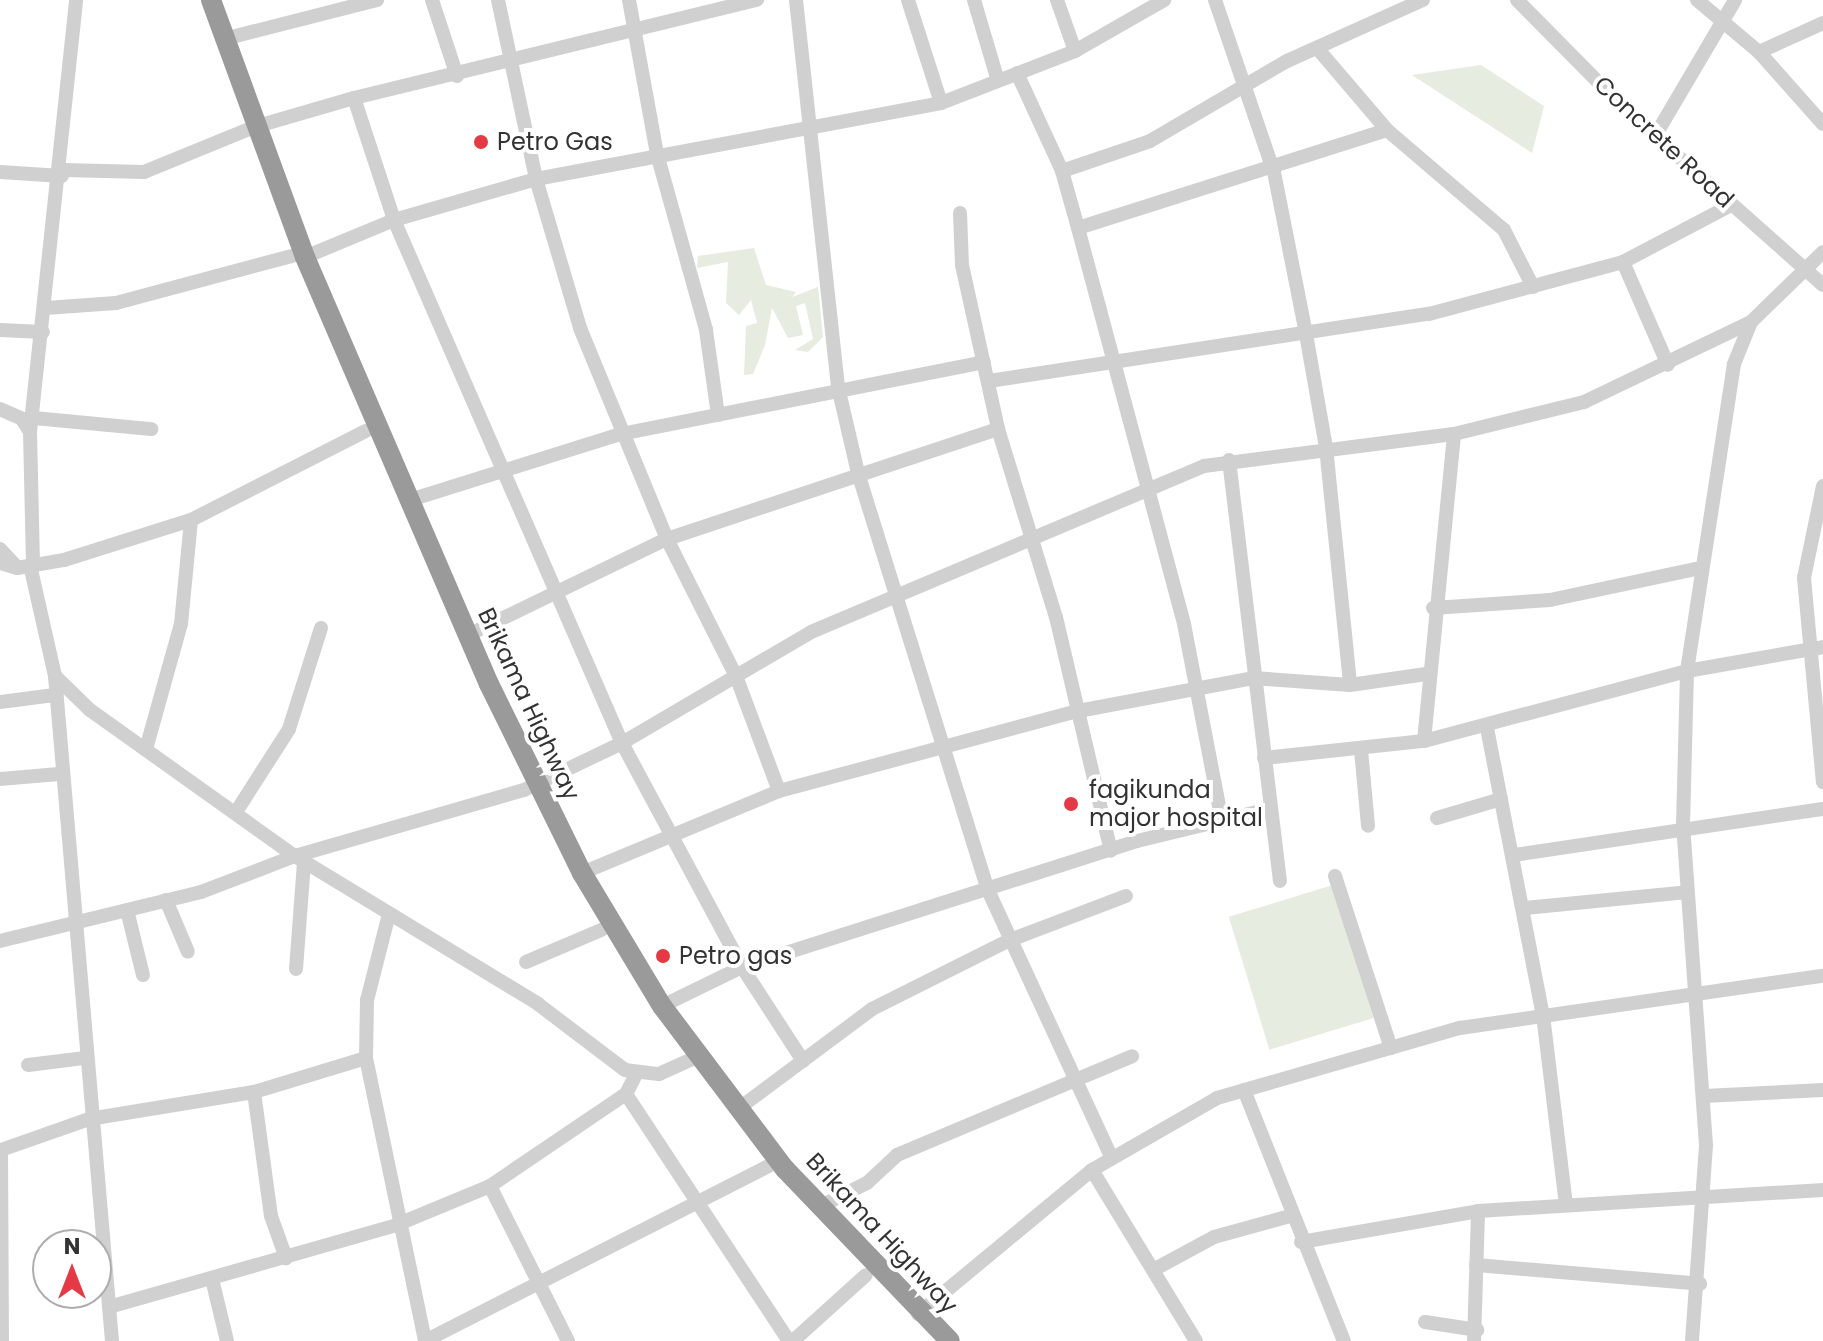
<!DOCTYPE html>
<style>
body{margin:0}
#map{position:relative;width:1823px;height:1341px;overflow:hidden;background:#fff;font-family:Poppins,sans-serif}
div>[style]{position:absolute}
.green>*{inset:0;background:#e6ecdf;transform-origin:0 0}
.minor>*{height:14px;margin:-7px;padding:0 7px;transform-origin:7px;border-radius:7px;background:#d0d0d0}
.highway>*{height:20px;margin:-10px;padding:0 10px;transform-origin:10px;border-radius:10px;background:#9a9a9a}
.dots>*{width:22px;height:22px;translate:-50% -50%;box-sizing:border-box;border:4px solid #fff;border-radius:50%}
span{translate:-50% -50%;white-space:nowrap;text-align:center;line-height:1.15;-webkit-text-stroke:8px #fff;paint-order:stroke}
.poi-label{font-size:24px;color:#333}
.left{translate:0 -50%;text-align:left}
.street-label{font-size:24px;color:#333}
.north{position:absolute;left:32px;top:1229px;width:80px;height:80px;box-sizing:border-box;background:#fff;border:2px solid #adadad;border-radius:50%;rotate:0deg;font-size:22px;font-weight:700;line-height:32px;text-align:center;color:#333}
.north::after{content:'';display:block;margin:auto;width:28px;height:36px;background:#e63946;clip-path:polygon(50% 0,100% 100%,50% 72%,0 100%)}
</style>
<div id="map">
<div class="green">
<i style="clip-path:polygon(1481px 65px,1544px 106px,1532px 153px,1412px 75px)"></i>
<i style="clip-path:polygon(754px 248px,766px 285px,796px 292px,792px 297px,818px 287px,823px 337px,808px 352px,795px 350px,813px 339px,805px 303px,796px 306px,803px 335px,788px 338px,772px 308px,765px 345px,753px 374px,744px 375px,746px 326px,757px 323px,751px 300px,739px 315px,726px 303px,728px 262px,697px 268px,698px 256px)"></i>
<i style="left:1333px;top:885px;width:139px;height:109px;rotate:73deg"></i>
</div>
<div class="minor">
<i style="left:432px;top:0;width:80px;rotate:71.8deg"></i>
<i style="left:498px;top:0;width:183px;rotate:78deg"></i>
<i style="left:536px;top:179px;width:155px;rotate:73.5deg"></i>
<i style="left:580px;top:328px;width:228px;rotate:67.6deg"></i>
<i style="left:667px;top:539px;width:153px;rotate:63.3deg"></i>
<i style="left:736px;top:676px;width:123px;rotate:69.5deg"></i>
<i style="left:629px;top:0;width:157px;rotate:79.7deg"></i>
<i style="left:657px;top:154px;width:183px;rotate:74.4deg"></i>
<i style="left:706px;top:330px;width:86px;rotate:82deg"></i>
<i style="left:796px;top:0;width:389px;rotate:83.8deg"></i>
<i style="left:838px;top:387px;width:88px;rotate:76.9deg"></i>
<i style="left:858px;top:473px;width:435px;rotate:72.7deg"></i>
<i style="left:987px;top:888px;width:298px;rotate:65.2deg"></i>
<i style="left:908px;top:0;width:108px;rotate:72.2deg"></i>
<i style="left:974px;top:0;width:84px;rotate:73.5deg"></i>
<i style="left:1057px;top:0;width:54px;rotate:70.6deg"></i>
<i style="left:1215px;top:0;width:182px;rotate:71.1deg"></i>
<i style="left:1274px;top:172px;width:165px;rotate:78.8deg"></i>
<i style="left:1306px;top:334px;width:115px;rotate:80deg"></i>
<i style="left:1326px;top:447px;width:239px;rotate:84.2deg"></i>
<i style="left:1517px;top:0;width:156px;rotate:45.3deg"></i>
<i style="left:1627px;top:111px;width:262px;rotate:41.6deg"></i>
<i style="left:1697px;top:0;width:81px;rotate:40deg"></i>
<i style="left:1759px;top:52px;width:96px;rotate:48.4deg"></i>
<i style="left:224px;top:39px;width:158px;rotate:-14.3deg"></i>
<i style="left:1317px;top:48px;width:108px;rotate:49.5deg"></i>
<i style="left:1759px;top:52px;width:70px;rotate:-24.4deg"></i>
<i style="left:1017px;top:73px;width:108px;rotate:65.3deg"></i>
<i style="left:1062px;top:171px;width:59px;rotate:74.3deg"></i>
<i style="left:1078px;top:228px;width:410px;rotate:75deg"></i>
<i style="left:1184px;top:624px;width:201px;rotate:79.1deg"></i>
<i style="left:354px;top:98px;width:128px;rotate:71.8deg"></i>
<i style="left:394px;top:220px;width:571px;rotate:66.45deg"></i>
<i style="left:622px;top:743px;width:254px;rotate:61.8deg"></i>
<i style="left:742px;top:967px;width:112px;rotate:57deg"></i>
<i style="left:1655px;top:136px;width:158px;rotate:-59.5deg"></i>
<i style="left:63px;top:170px;width:81px;rotate:1.4deg"></i>
<i style="left:144px;top:172px;width:119px;rotate:-22.2deg"></i>
<i style="left:254px;top:127px;width:104px;rotate:-16.2deg"></i>
<i style="left:354px;top:98px;width:415px;rotate:-13.7deg"></i>
<i style="left:1062px;top:171px;width:93px;rotate:-18.8deg"></i>
<i style="left:1150px;top:141px;width:159px;rotate:-30.3deg"></i>
<i style="left:1287px;top:61px;width:149px;rotate:-24.2deg"></i>
<i style="left:0;top:172px;width:62px;rotate:3.7deg"></i>
<i style="left:960px;top:213px;width:52px;rotate:87.8deg"></i>
<i style="left:962px;top:265px;width:168px;rotate:77.6deg"></i>
<i style="left:998px;top:429px;width:197px;rotate:72.9deg"></i>
<i style="left:1056px;top:617px;width:240px;rotate:76.8deg"></i>
<i style="left:1078px;top:228px;width:324px;rotate:-17.6deg"></i>
<i style="left:1387px;top:130px;width:154px;rotate:40.5deg"></i>
<i style="left:1504px;top:230px;width:64px;rotate:63deg"></i>
<i style="left:305px;top:257px;width:96px;rotate:-22.6deg"></i>
<i style="left:394px;top:220px;width:148px;rotate:-16.1deg"></i>
<i style="left:536px;top:179px;width:412px;rotate:-10.6deg"></i>
<i style="left:941px;top:103px;width:144px;rotate:-21.2deg"></i>
<i style="left:1075px;top:51px;width:103px;rotate:-29.8deg"></i>
<i style="left:1623px;top:262px;width:112px;rotate:66.4deg"></i>
<i style="left:46px;top:308px;width:70px;rotate:-4.1deg"></i>
<i style="left:116px;top:303px;width:182px;rotate:-15deg"></i>
<i style="left:0;top:330px;width:43px;rotate:2.7deg"></i>
<i style="left:989px;top:381px;width:445px;rotate:-8.7deg"></i>
<i style="left:1429px;top:314px;width:201px;rotate:-15deg"></i>
<i style="left:1623px;top:262px;width:122px;rotate:-27.8deg"></i>
<i style="left:0;top:409px;width:24px;rotate:24deg"></i>
<i style="left:22px;top:419px;width:15px;rotate:58deg"></i>
<i style="left:30px;top:432px;width:133px;rotate:88.7deg"></i>
<i style="left:34px;top:418px;width:118px;rotate:5.4deg"></i>
<i style="left:30px;top:432px;width:434px;rotate:-83.9deg"></i>
<i style="left:1229px;top:460px;width:424px;rotate:83.1deg"></i>
<i style="left:1823px;top:486px;width:94px;rotate:101.7deg"></i>
<i style="left:1804px;top:578px;width:205px;rotate:84.7deg"></i>
<i style="left:410px;top:500px;width:221px;rotate:-17.4deg"></i>
<i style="left:621px;top:434px;width:370px;rotate:-11.2deg"></i>
<i style="left:0;top:549px;width:25px;rotate:47deg"></i>
<i style="left:0;top:563px;width:18px;rotate:16deg"></i>
<i style="left:17px;top:568px;width:48px;rotate:-9.7deg"></i>
<i style="left:64px;top:560px;width:133px;rotate:-17.5deg"></i>
<i style="left:191px;top:520px;width:196px;rotate:-27deg"></i>
<i style="left:30px;top:565px;width:114px;rotate:77.3deg"></i>
<i style="left:55px;top:676px;width:667px;rotate:85.1deg"></i>
<i style="left:1433px;top:608px;width:117px;rotate:-3.9deg"></i>
<i style="left:1550px;top:600px;width:153px;rotate:-12deg"></i>
<i style="left:468px;top:635px;width:221px;rotate:-25.8deg"></i>
<i style="left:667px;top:539px;width:349px;rotate:-18.4deg"></i>
<i style="left:55px;top:676px;width:49px;rotate:44.2deg"></i>
<i style="left:90px;top:710px;width:252px;rotate:35.5deg"></i>
<i style="left:295px;top:856px;width:285px;rotate:31.3deg"></i>
<i style="left:538px;top:1004px;width:109px;rotate:37.2deg"></i>
<i style="left:625px;top:1070px;width:34px;rotate:7deg"></i>
<i style="left:659px;top:1074px;width:44px;rotate:-24.2deg"></i>
<i style="left:0;top:702px;width:55px;rotate:-7.3deg"></i>
<i style="left:1487px;top:728px;width:292px;rotate:79deg"></i>
<i style="left:1543px;top:1015px;width:190px;rotate:83.1deg"></i>
<i style="left:1424px;top:741px;width:308px;rotate:-84.4deg"></i>
<i style="left:146px;top:749px;width:130px;rotate:-74.4deg"></i>
<i style="left:181px;top:624px;width:104px;rotate:-84.5deg"></i>
<i style="left:1361px;top:750px;width:76px;rotate:84.7deg"></i>
<i style="left:1264px;top:758px;width:161px;rotate:-6.1deg"></i>
<i style="left:1424px;top:741px;width:272px;rotate:-14.9deg"></i>
<i style="left:1687px;top:671px;width:138px;rotate:-10deg"></i>
<i style="left:0;top:779px;width:59px;rotate:-4.8deg"></i>
<i style="left:236px;top:812px;width:98px;rotate:-57.4deg"></i>
<i style="left:289px;top:729px;width:106px;rotate:-72.4deg"></i>
<i style="left:1437px;top:818px;width:67px;rotate:-16.5deg"></i>
<i style="left:1514px;top:855px;width:312px;rotate:-8.5deg"></i>
<i style="left:582px;top:873px;width:213px;rotate:-22.6deg"></i>
<i style="left:779px;top:791px;width:304px;rotate:-15deg"></i>
<i style="left:1073px;top:712px;width:183px;rotate:-10.7deg"></i>
<i style="left:1253px;top:678px;width:97px;rotate:4.1deg"></i>
<i style="left:1350px;top:685px;width:77px;rotate:-8.2deg"></i>
<i style="left:1335px;top:876px;width:181px;rotate:72deg"></i>
<i style="left:166px;top:900px;width:56px;rotate:67.1deg"></i>
<i style="left:1525px;top:908px;width:163px;rotate:-5.6deg"></i>
<i style="left:127px;top:910px;width:67px;rotate:76.2deg"></i>
<i style="left:389px;top:914px;width:89px;rotate:104.3deg"></i>
<i style="left:367px;top:1000px;width:58px;rotate:91deg"></i>
<i style="left:366px;top:1058px;width:289px;rotate:78.2deg"></i>
<i style="left:0;top:941px;width:207px;rotate:-13.7deg"></i>
<i style="left:201px;top:892px;width:101px;rotate:-21deg"></i>
<i style="left:295px;top:856px;width:238px;rotate:-16.1deg"></i>
<i style="left:524px;top:790px;width:109px;rotate:-25.6deg"></i>
<i style="left:622px;top:743px;width:219px;rotate:-30.4deg"></i>
<i style="left:811px;top:632px;width:427px;rotate:-22.9deg"></i>
<i style="left:1204px;top:466px;width:252px;rotate:-7.3deg"></i>
<i style="left:1454px;top:434px;width:134px;rotate:-13.8deg"></i>
<i style="left:1584px;top:402px;width:185px;rotate:-25.6deg"></i>
<i style="left:1751px;top:322px;width:100px;rotate:-44.2deg"></i>
<i style="left:526px;top:962px;width:82px;rotate:-23.1deg"></i>
<i style="left:296px;top:969px;width:107px;rotate:-85.7deg"></i>
<i style="left:662px;top:1006px;width:89px;rotate:-26deg"></i>
<i style="left:742px;top:967px;width:415px;rotate:-17.7deg"></i>
<i style="left:1137px;top:841px;width:136px;rotate:-13.6deg"></i>
<i style="left:28px;top:1065px;width:56px;rotate:-7.1deg"></i>
<i style="left:1244px;top:1090px;width:270px;rotate:68.3deg"></i>
<i style="left:254px;top:1092px;width:125px;rotate:82.2deg"></i>
<i style="left:271px;top:1216px;width:45px;rotate:70.3deg"></i>
<i style="left:626px;top:1094px;width:296px;rotate:56.6deg"></i>
<i style="left:1704px;top:1096px;width:119px;rotate:-2.9deg"></i>
<i style="left:738px;top:1109px;width:167px;rotate:-36.7deg"></i>
<i style="left:872px;top:1009px;width:154px;rotate:-26.6deg"></i>
<i style="left:1010px;top:940px;width:124px;rotate:-20.8deg"></i>
<i style="left:1092px;top:1170px;width:200px;rotate:58.7deg"></i>
<i style="left:490px;top:1186px;width:174px;rotate:63.3deg"></i>
<i style="left:819px;top:1207px;width:54px;rotate:-26.6deg"></i>
<i style="left:867px;top:1183px;width:41px;rotate:-43deg"></i>
<i style="left:897px;top:1155px;width:255px;rotate:-22.8deg"></i>
<i style="left:1301px;top:1242px;width:180px;rotate:-9.9deg"></i>
<i style="left:1478px;top:1211px;width:346px;rotate:-3.5deg"></i>
<i style="left:1476px;top:1265px;width:225px;rotate:4.8deg"></i>
<i style="left:1155px;top:1269px;width:67px;rotate:-28.5deg"></i>
<i style="left:1214px;top:1237px;width:79px;rotate:-15.4deg"></i>
<i style="left:212px;top:1279px;width:64px;rotate:76.4deg"></i>
<i style="left:109px;top:1307px;width:298px;rotate:-15.9deg"></i>
<i style="left:396px;top:1225px;width:102px;rotate:-22.5deg"></i>
<i style="left:490px;top:1186px;width:164px;rotate:-34.1deg"></i>
<i style="left:626px;top:1094px;width:22px;rotate:-63deg"></i>
<i style="left:918px;top:1314px;width:226px;rotate:-39.6deg"></i>
<i style="left:1092px;top:1170px;width:144px;rotate:-29.9deg"></i>
<i style="left:1217px;top:1098px;width:253px;rotate:-16.1deg"></i>
<i style="left:1460px;top:1028px;width:367px;rotate:-8.2deg"></i>
<i style="left:1425px;top:1322px;width:53px;rotate:8.7deg"></i>
<i style="left:2px;top:1341px;width:191px;rotate:-90.3deg"></i>
<i style="left:1px;top:1150px;width:93px;rotate:-19.4deg"></i>
<i style="left:89px;top:1119px;width:167px;rotate:-9.3deg"></i>
<i style="left:254px;top:1092px;width:117px;rotate:-16.9deg"></i>
<i style="left:425px;top:1341px;width:386px;rotate:-27deg"></i>
<i style="left:793px;top:1341px;width:98px;rotate:-42.1deg"></i>
<i style="left:1474px;top:1341px;width:130px;rotate:-88.2deg"></i>
<i style="left:1692px;top:1341px;width:196px;rotate:-85.9deg"></i>
<i style="left:1706px;top:1145px;width:321px;rotate:-94.1deg"></i>
<i style="left:1683px;top:825px;width:154px;rotate:-88.5deg"></i>
<i style="left:1687px;top:671px;width:311px;rotate:-81.3deg"></i>
<i style="left:1734px;top:364px;width:45px;rotate:-68deg"></i>
</div>
<div class="highway">
<i style="left:211px;top:0;width:274px;rotate:69.9deg"></i>
<i style="left:305px;top:257px;width:465px;rotate:66.7deg"></i>
<i style="left:489px;top:684px;width:211px;rotate:63.8deg"></i>
<i style="left:582px;top:873px;width:155px;rotate:59deg"></i>
<i style="left:662px;top:1006px;width:204px;rotate:53deg"></i>
<i style="left:785px;top:1169px;width:238px;rotate:46.2deg"></i>
</div>
<div class="dots">
<i style="left:481px;top:142px;background:#e63946"></i>
<i style="left:1071px;top:804px;background:#e63946"></i>
<i style="left:663px;top:956px;background:#e63946"></i>
</div>
<div class="poi-label">
<span class="left" style="left:497px;top:142px">Petro Gas</span>
<span class="left" style="left:1089px;top:804px">fagikunda<br>major hospital</span>
<span class="left" style="left:679px;top:956px">Petro gas</span>
</div>
<div class="street-label">
<span style="left:1664px;top:142px;rotate:43deg">Concrete Road</span>
<span style="left:529px;top:704px;rotate:65deg">Brikama Highway</span>
<span style="left:882px;top:1233px;rotate:47deg">Brikama Highway</span>
</div>
<div class="north">N</div>
</div>
